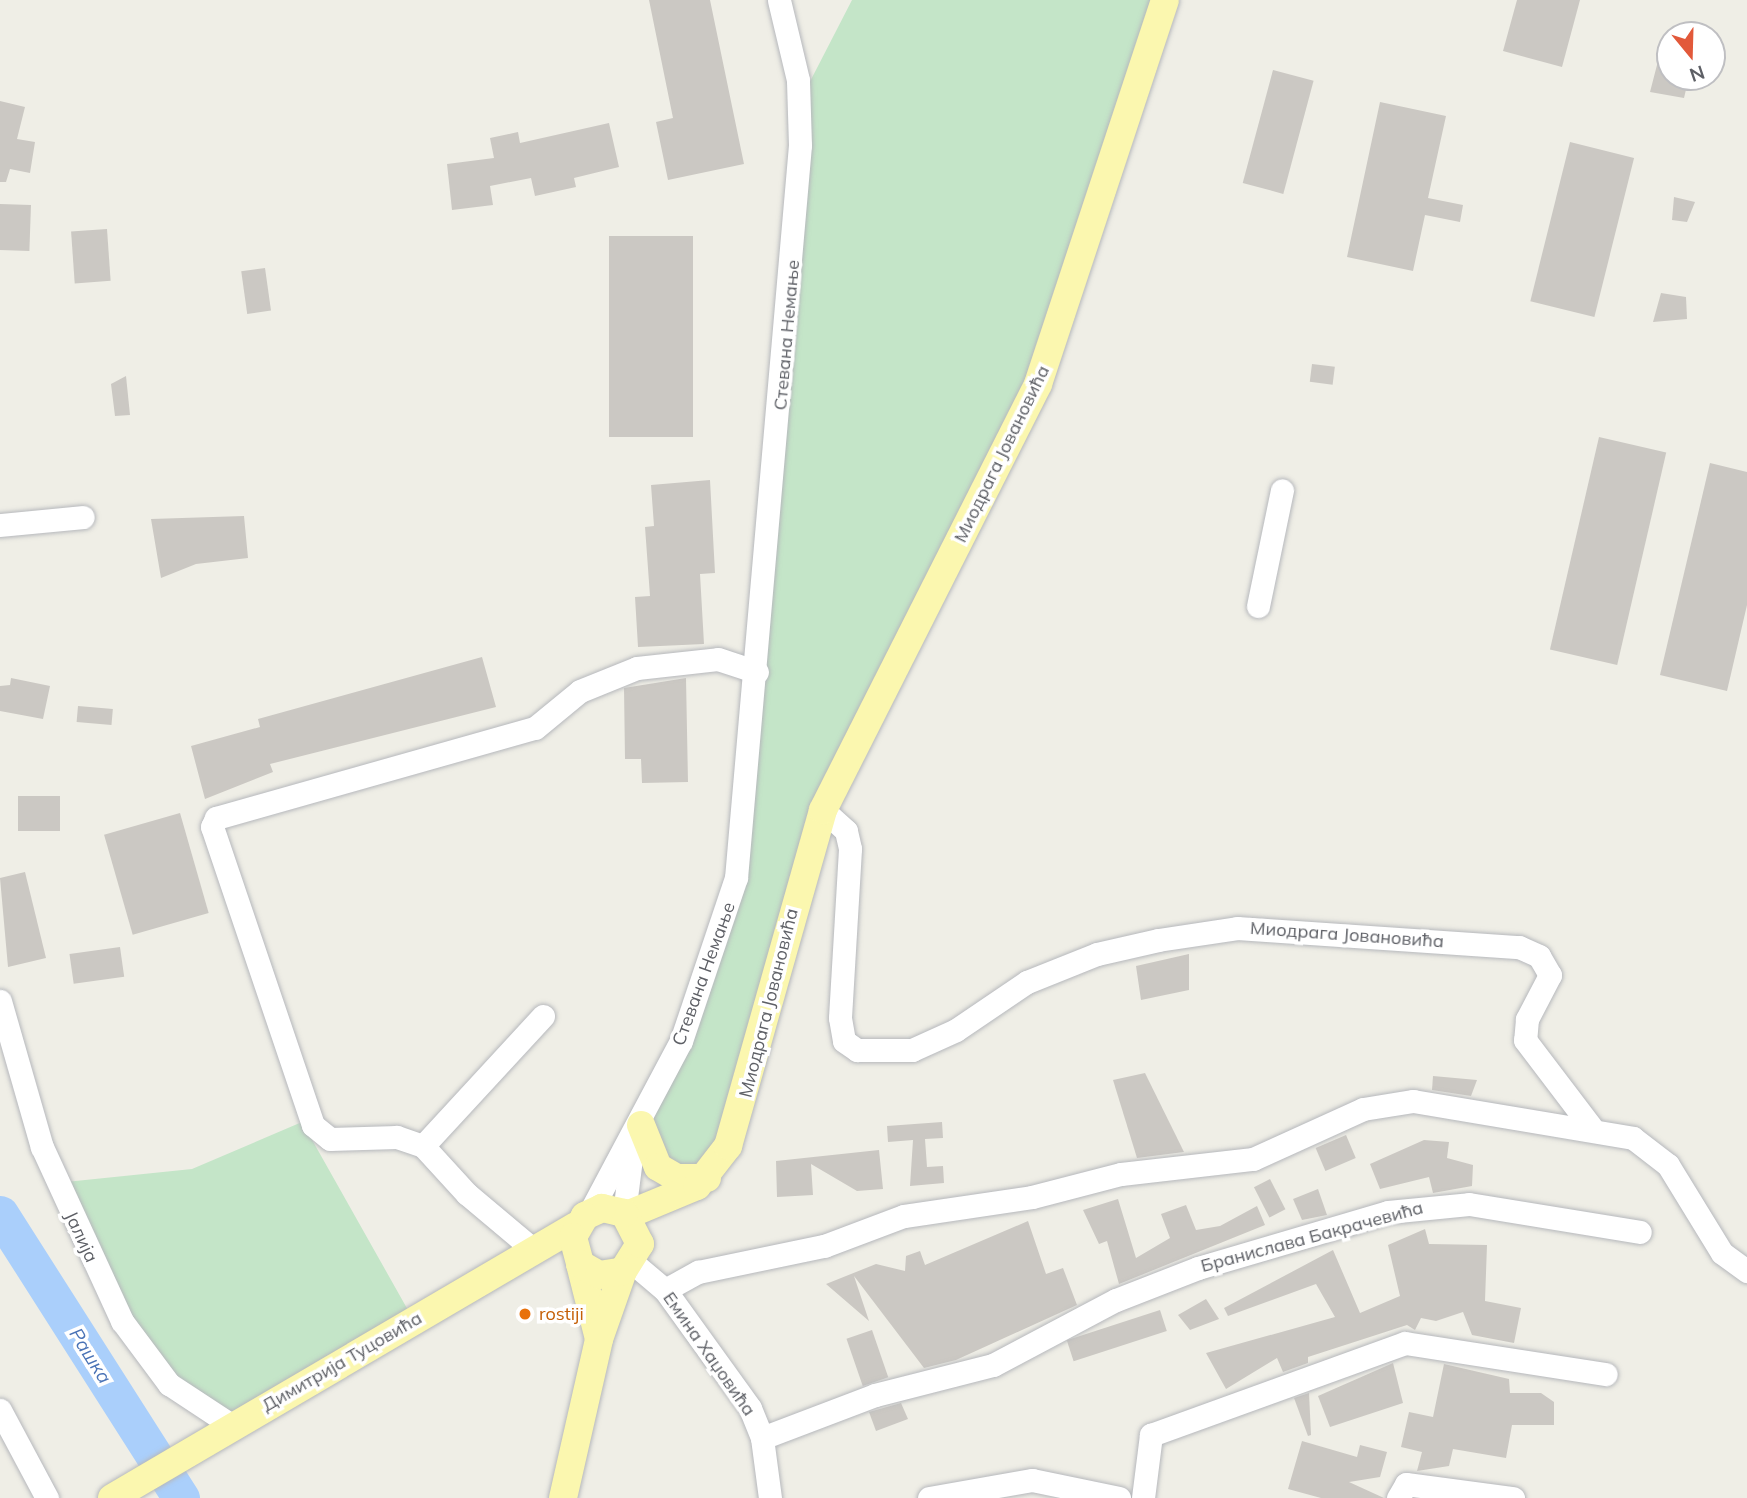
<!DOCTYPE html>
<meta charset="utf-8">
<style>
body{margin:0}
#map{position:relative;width:1747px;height:1498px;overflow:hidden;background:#efeee6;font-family:Mulish,sans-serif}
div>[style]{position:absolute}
.green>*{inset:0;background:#c4e5c8}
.river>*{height:37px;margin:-18.5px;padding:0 18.5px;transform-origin:18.5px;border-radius:18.5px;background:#aacffb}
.building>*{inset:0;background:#cbc8c3;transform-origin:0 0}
.roads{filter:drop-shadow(0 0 2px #b6b8bc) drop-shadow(0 0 2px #b6b8bc)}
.minor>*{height:23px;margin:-11.5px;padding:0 11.5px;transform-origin:11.5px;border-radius:11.5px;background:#fff}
.major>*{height:28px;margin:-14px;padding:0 14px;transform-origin:14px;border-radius:14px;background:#fbf7af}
.dots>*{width:19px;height:19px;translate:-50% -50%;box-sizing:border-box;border:4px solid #fff;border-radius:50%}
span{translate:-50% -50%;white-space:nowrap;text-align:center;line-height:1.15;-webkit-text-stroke:7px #fff;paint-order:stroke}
.street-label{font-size:18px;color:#5e6066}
.food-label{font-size:18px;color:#c56008}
.left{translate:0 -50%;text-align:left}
.water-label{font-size:19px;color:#4a73b6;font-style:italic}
.north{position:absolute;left:1656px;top:21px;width:70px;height:70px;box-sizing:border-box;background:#fff;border:2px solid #bfbfc2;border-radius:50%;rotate:161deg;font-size:19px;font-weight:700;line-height:28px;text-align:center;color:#5e6066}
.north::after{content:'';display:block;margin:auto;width:24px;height:32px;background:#e2593a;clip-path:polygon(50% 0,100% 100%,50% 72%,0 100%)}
</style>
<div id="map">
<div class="green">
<i style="clip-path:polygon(852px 0,1165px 0,1058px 333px,872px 710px,719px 1164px,666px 1173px,650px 1108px,720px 939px,800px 101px)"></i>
<i style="clip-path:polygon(302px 1122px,413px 1319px,233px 1426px,169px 1384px,56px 1183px,192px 1169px)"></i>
</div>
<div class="river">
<i style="left:0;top:1214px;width:337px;rotate:57.5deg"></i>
</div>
<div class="building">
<i style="clip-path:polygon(649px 0,710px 0,744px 164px,668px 180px,656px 122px,673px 118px)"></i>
<i style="clip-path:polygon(1517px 0,1580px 0,1562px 67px,1503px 51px)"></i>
<i style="clip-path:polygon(1664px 38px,1670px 39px,1670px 77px,1689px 77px,1684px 98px,1650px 92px)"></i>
<i style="left:1273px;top:70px;width:42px;height:117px;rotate:15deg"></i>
<i style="clip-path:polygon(0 101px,25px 107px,17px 139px,35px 142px,30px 173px,10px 169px,6px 182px,0 182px)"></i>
<i style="clip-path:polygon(1380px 102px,1446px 116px,1428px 198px,1463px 205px,1460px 222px,1425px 215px,1413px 271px,1347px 257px)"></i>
<i style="clip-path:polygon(609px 123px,619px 167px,574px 178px,576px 187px,535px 196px,531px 178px,490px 186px,493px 205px,452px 210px,447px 164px,494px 158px,490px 138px,518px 132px,520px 143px)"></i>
<i style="left:1570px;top:142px;width:66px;height:164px;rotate:14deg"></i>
<i style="clip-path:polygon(1674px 197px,1695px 202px,1687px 222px,1672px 220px)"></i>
<i style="left:0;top:204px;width:31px;height:46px;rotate:2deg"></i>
<i style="left:107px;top:229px;width:52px;height:36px;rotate:86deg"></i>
<i style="left:609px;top:236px;width:84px;height:201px"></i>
<i style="left:265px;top:268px;width:43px;height:24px;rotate:82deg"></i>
<i style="clip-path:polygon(1661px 293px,1686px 297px,1687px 319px,1653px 322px)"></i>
<i style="left:1312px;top:364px;width:23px;height:18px;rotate:7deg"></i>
<i style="clip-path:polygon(126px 376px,130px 415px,115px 416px,111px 384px)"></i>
<i style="left:1599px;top:437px;width:69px;height:218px;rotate:13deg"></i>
<i style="clip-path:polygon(1710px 463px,1747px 472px,1747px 605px,1727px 691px,1660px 675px)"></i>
<i style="clip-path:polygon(710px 480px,715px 573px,700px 574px,704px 644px,638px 647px,635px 597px,650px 596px,645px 527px,654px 526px,651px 485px)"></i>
<i style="clip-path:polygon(244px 516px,248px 558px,196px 564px,161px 578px,151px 519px)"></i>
<i style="clip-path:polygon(482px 657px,496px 707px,270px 764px,273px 772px,205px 799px,191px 746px,260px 727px,258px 719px)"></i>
<i style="clip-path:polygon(11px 678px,50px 686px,43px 719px,0 711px,0 686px,10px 685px)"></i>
<i style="clip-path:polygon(686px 678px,688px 782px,642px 783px,641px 759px,625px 759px,624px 688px)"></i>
<i style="left:78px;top:706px;width:35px;height:16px;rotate:5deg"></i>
<i style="left:18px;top:796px;width:42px;height:35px"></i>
<i style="left:180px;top:813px;width:104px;height:79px;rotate:74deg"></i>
<i style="clip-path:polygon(25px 872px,46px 958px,8px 967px,0 878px)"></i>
<i style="left:120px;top:947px;width:30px;height:51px;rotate:82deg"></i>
<i style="clip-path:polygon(1189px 954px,1189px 990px,1141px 1000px,1136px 966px)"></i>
<i style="clip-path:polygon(1145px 1073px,1184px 1152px,1137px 1158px,1113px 1080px)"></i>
<i style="clip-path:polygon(1433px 1076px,1477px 1080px,1471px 1096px,1432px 1090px)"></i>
<i style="clip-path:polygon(942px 1122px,943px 1138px,925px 1139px,927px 1167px,943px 1166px,944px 1183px,910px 1186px,913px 1140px,888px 1142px,887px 1126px)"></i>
<i style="left:1346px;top:1135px;width:25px;height:33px;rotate:67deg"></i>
<i style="clip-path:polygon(1424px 1140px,1449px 1142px,1447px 1158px,1473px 1165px,1472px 1186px,1433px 1193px,1429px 1177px,1380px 1189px,1370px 1164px)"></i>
<i style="clip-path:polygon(879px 1150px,883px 1189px,857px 1191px,811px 1164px,813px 1195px,777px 1197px,776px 1161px)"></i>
<i style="left:1270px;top:1179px;width:34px;height:18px;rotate:63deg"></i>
<i style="clip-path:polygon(1318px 1189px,1327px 1215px,1302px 1220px,1293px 1199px)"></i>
<i style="clip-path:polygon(1118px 1199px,1136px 1258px,1170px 1238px,1161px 1214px,1186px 1205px,1196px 1230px,1220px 1226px,1257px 1206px,1265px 1225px,1119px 1284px,1107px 1241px,1099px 1244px,1083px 1210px)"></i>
<i style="clip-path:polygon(1028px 1221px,1046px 1274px,1063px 1268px,1077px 1305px,956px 1360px,924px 1368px,854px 1276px,869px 1321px,826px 1284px,876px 1264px,905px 1271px,906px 1256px,920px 1251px,925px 1265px)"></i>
<i style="clip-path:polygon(1425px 1229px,1429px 1244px,1487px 1245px,1485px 1301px,1521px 1308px,1514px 1343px,1472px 1335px,1463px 1312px,1436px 1321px,1421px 1318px,1415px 1330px,1407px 1325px,1308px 1357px,1308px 1363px,1283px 1372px,1277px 1358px,1226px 1389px,1206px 1353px,1335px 1317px,1316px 1284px,1228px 1316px,1224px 1308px,1333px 1250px,1360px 1313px,1400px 1296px,1388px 1245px)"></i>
<i style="clip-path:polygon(1206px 1299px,1219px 1319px,1190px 1330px,1178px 1315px)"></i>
<i style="left:1160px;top:1310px;width:22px;height:98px;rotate:72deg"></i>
<i style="left:872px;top:1330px;width:50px;height:27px;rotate:71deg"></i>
<i style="clip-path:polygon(1393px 1363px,1403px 1403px,1330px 1427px,1318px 1396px)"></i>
<i style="clip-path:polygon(1444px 1364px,1509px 1379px,1510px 1393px,1541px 1393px,1554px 1402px,1554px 1425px,1512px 1425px,1506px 1458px,1453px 1449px,1449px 1466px,1417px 1471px,1422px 1452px,1401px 1447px,1409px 1412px,1433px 1417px)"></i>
<i style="clip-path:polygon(1309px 1393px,1311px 1435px,1308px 1436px,1294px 1398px)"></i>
<i style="clip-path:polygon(901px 1403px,908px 1419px,876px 1431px,869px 1412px)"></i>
<i style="clip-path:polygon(1302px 1441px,1357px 1457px,1360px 1445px,1387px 1452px,1380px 1477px,1349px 1482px,1384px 1498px,1321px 1498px,1288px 1489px)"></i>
</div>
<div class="roads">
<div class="minor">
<i style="left:0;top:525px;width:83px;rotate:-5.5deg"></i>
<i style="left:1258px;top:606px;width:118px;rotate:-78.3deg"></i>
<i style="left:823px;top:810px;width:31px;rotate:42deg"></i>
<i style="left:846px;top:831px;width:18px;rotate:77deg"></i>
<i style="left:850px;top:849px;width:169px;rotate:93.4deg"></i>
<i style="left:840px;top:1018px;width:23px;rotate:80deg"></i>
<i style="left:844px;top:1041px;width:16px;rotate:35deg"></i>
<i style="left:857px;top:1050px;width:55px"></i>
<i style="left:912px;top:1050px;width:48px;rotate:-24.4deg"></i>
<i style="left:956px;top:1030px;width:86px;rotate:-34.1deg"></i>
<i style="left:1027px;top:982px;width:75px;rotate:-21.8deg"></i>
<i style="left:1097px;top:954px;width:63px;rotate:-12.9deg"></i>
<i style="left:1158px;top:940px;width:80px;rotate:-8.6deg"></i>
<i style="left:1237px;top:928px;width:283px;rotate:3.9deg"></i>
<i style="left:1519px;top:947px;width:22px;rotate:24deg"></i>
<i style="left:1539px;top:956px;width:22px;rotate:60deg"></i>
<i style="left:1550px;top:975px;width:50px;rotate:117.6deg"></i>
<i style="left:1527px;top:1019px;width:21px;rotate:95deg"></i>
<i style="left:1525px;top:1040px;width:109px;rotate:52.8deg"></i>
<i style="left:0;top:1001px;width:152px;rotate:74deg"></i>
<i style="left:42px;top:1147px;width:192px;rotate:65.3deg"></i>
<i style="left:122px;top:1321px;width:79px;rotate:53.3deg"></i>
<i style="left:169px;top:1384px;width:77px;rotate:33.3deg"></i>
<i style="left:423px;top:1146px;width:177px;rotate:-47.3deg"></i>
<i style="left:590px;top:1212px;width:194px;rotate:-62deg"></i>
<i style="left:681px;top:1041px;width:172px;rotate:-71.4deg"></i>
<i style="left:736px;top:878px;width:736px;rotate:-85.01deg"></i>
<i style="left:800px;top:145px;width:65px;rotate:-91.8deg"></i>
<i style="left:798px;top:80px;width:82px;rotate:-103.4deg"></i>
<i style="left:624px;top:1213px;width:71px;rotate:-82.7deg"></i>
<i style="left:535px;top:1251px;width:89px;rotate:-140deg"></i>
<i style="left:467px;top:1194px;width:65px;rotate:-132.5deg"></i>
<i style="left:423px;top:1146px;width:28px;rotate:-161deg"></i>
<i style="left:397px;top:1137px;width:67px;rotate:178.3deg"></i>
<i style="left:330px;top:1139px;width:22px;rotate:-141deg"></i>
<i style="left:313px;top:1125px;width:315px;rotate:-108.7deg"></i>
<i style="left:212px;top:827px;width:10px;rotate:-66deg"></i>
<i style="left:216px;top:818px;width:331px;rotate:-15.8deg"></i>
<i style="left:535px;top:728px;width:58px;rotate:-39.4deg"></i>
<i style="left:580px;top:691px;width:61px;rotate:-22deg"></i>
<i style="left:637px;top:668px;width:81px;rotate:-6.3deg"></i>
<i style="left:718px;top:659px;width:41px;rotate:18.4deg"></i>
<i style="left:633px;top:1263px;width:42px;rotate:40.2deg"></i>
<i style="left:665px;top:1290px;width:145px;rotate:54.2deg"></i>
<i style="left:750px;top:1408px;width:32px;rotate:68deg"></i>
<i style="left:762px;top:1438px;width:61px;rotate:82.4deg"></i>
<i style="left:665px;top:1290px;width:38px;rotate:-29deg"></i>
<i style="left:698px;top:1272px;width:129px;rotate:-11.7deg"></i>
<i style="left:824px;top:1246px;width:85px;rotate:-20.6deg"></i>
<i style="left:904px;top:1216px;width:129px;rotate:-8.4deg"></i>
<i style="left:1032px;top:1197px;width:92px;rotate:-14.5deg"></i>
<i style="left:1121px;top:1174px;width:133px;rotate:-6.5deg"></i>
<i style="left:1253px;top:1159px;width:121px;rotate:-24.4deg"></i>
<i style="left:1363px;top:1109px;width:51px;rotate:-9.1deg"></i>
<i style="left:1413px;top:1101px;width:223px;rotate:9.5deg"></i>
<i style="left:1633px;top:1138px;width:44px;rotate:37.6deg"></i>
<i style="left:1668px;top:1165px;width:103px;rotate:58.5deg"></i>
<i style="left:1722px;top:1253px;width:31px;rotate:36deg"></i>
<i style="left:0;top:1410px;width:100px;rotate:61.9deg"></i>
<i style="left:762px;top:1438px;width:121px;rotate:-20.8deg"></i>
<i style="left:875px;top:1395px;width:122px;rotate:-14.3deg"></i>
<i style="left:993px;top:1365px;width:139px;rotate:-27.9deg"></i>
<i style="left:1116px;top:1300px;width:88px;rotate:-21.3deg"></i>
<i style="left:1198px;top:1268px;width:198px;rotate:-16.4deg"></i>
<i style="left:1388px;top:1212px;width:81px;rotate:-5.6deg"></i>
<i style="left:1469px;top:1204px;width:173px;rotate:9.3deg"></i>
<i style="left:929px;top:1498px;width:105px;rotate:-9.9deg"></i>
<i style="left:1032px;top:1480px;width:89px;rotate:11.7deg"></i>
<i style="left:1143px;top:1498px;width:64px;rotate:-82.8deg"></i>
<i style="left:1151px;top:1435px;width:270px;rotate:-19.9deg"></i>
<i style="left:1405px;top:1343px;width:203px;rotate:8.8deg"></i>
<i style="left:1398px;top:1498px;width:16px;rotate:-60deg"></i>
<i style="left:1406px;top:1484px;width:108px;rotate:7.5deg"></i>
</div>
<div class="major">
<i style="left:641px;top:1125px;width:45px;rotate:68deg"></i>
<i style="left:658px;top:1167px;width:22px;rotate:30deg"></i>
<i style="left:677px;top:1178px;width:30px"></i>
<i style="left:627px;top:1215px;width:76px;rotate:-22.5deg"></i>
<i style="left:697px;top:1186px;width:51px;rotate:-52.2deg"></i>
<i style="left:728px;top:1146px;width:349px;rotate:-74.2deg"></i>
<i style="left:823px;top:810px;width:477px;rotate:-63.2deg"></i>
<i style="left:1038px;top:384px;width:404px;rotate:-71.7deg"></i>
<i style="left:580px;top:1264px;width:77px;rotate:75.8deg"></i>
<i style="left:112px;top:1498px;width:538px;rotate:-30.38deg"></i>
<i style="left:563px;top:1498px;width:163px;rotate:-77.2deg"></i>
<i style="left:599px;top:1339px;width:72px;rotate:-70.6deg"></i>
<i style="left:623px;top:1271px;width:32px;rotate:-58deg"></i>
<i style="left:640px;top:1244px;width:35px;rotate:-117deg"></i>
<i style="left:624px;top:1213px;width:23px;rotate:-167deg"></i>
<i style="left:602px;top:1208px;width:19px;rotate:155deg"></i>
<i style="left:585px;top:1216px;width:24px;rotate:120deg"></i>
<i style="left:573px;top:1237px;width:28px;rotate:75deg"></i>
<i style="left:580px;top:1264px;width:22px;rotate:30deg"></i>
<i style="left:599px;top:1275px;width:24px;rotate:-9deg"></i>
</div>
</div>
<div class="dots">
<i style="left:525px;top:1314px;background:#e8710a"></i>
</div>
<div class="street-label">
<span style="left:787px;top:335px;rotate:-85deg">Стевана Немање</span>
<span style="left:1002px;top:454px;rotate:-64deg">Миодрага Јовановића</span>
<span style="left:1347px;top:935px;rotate:4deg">Миодрага Јовановића</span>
<span style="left:704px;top:974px;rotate:-70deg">Стевана Немање</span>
<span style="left:769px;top:1003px;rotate:-76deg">Миодрага Јовановића</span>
<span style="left:81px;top:1237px;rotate:65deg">Јалија</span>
<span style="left:1312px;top:1237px;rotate:-15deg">Бранислава Бакрачевића</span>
<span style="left:709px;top:1354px;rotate:55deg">Емина Хаџовића</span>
<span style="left:342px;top:1362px;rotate:-30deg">Димитрија Туцовића</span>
</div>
<div class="food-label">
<span class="left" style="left:539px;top:1314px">rostiji</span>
</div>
<div class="water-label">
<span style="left:90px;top:1356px;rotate:58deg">Рашка</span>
</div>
<div class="north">N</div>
</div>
